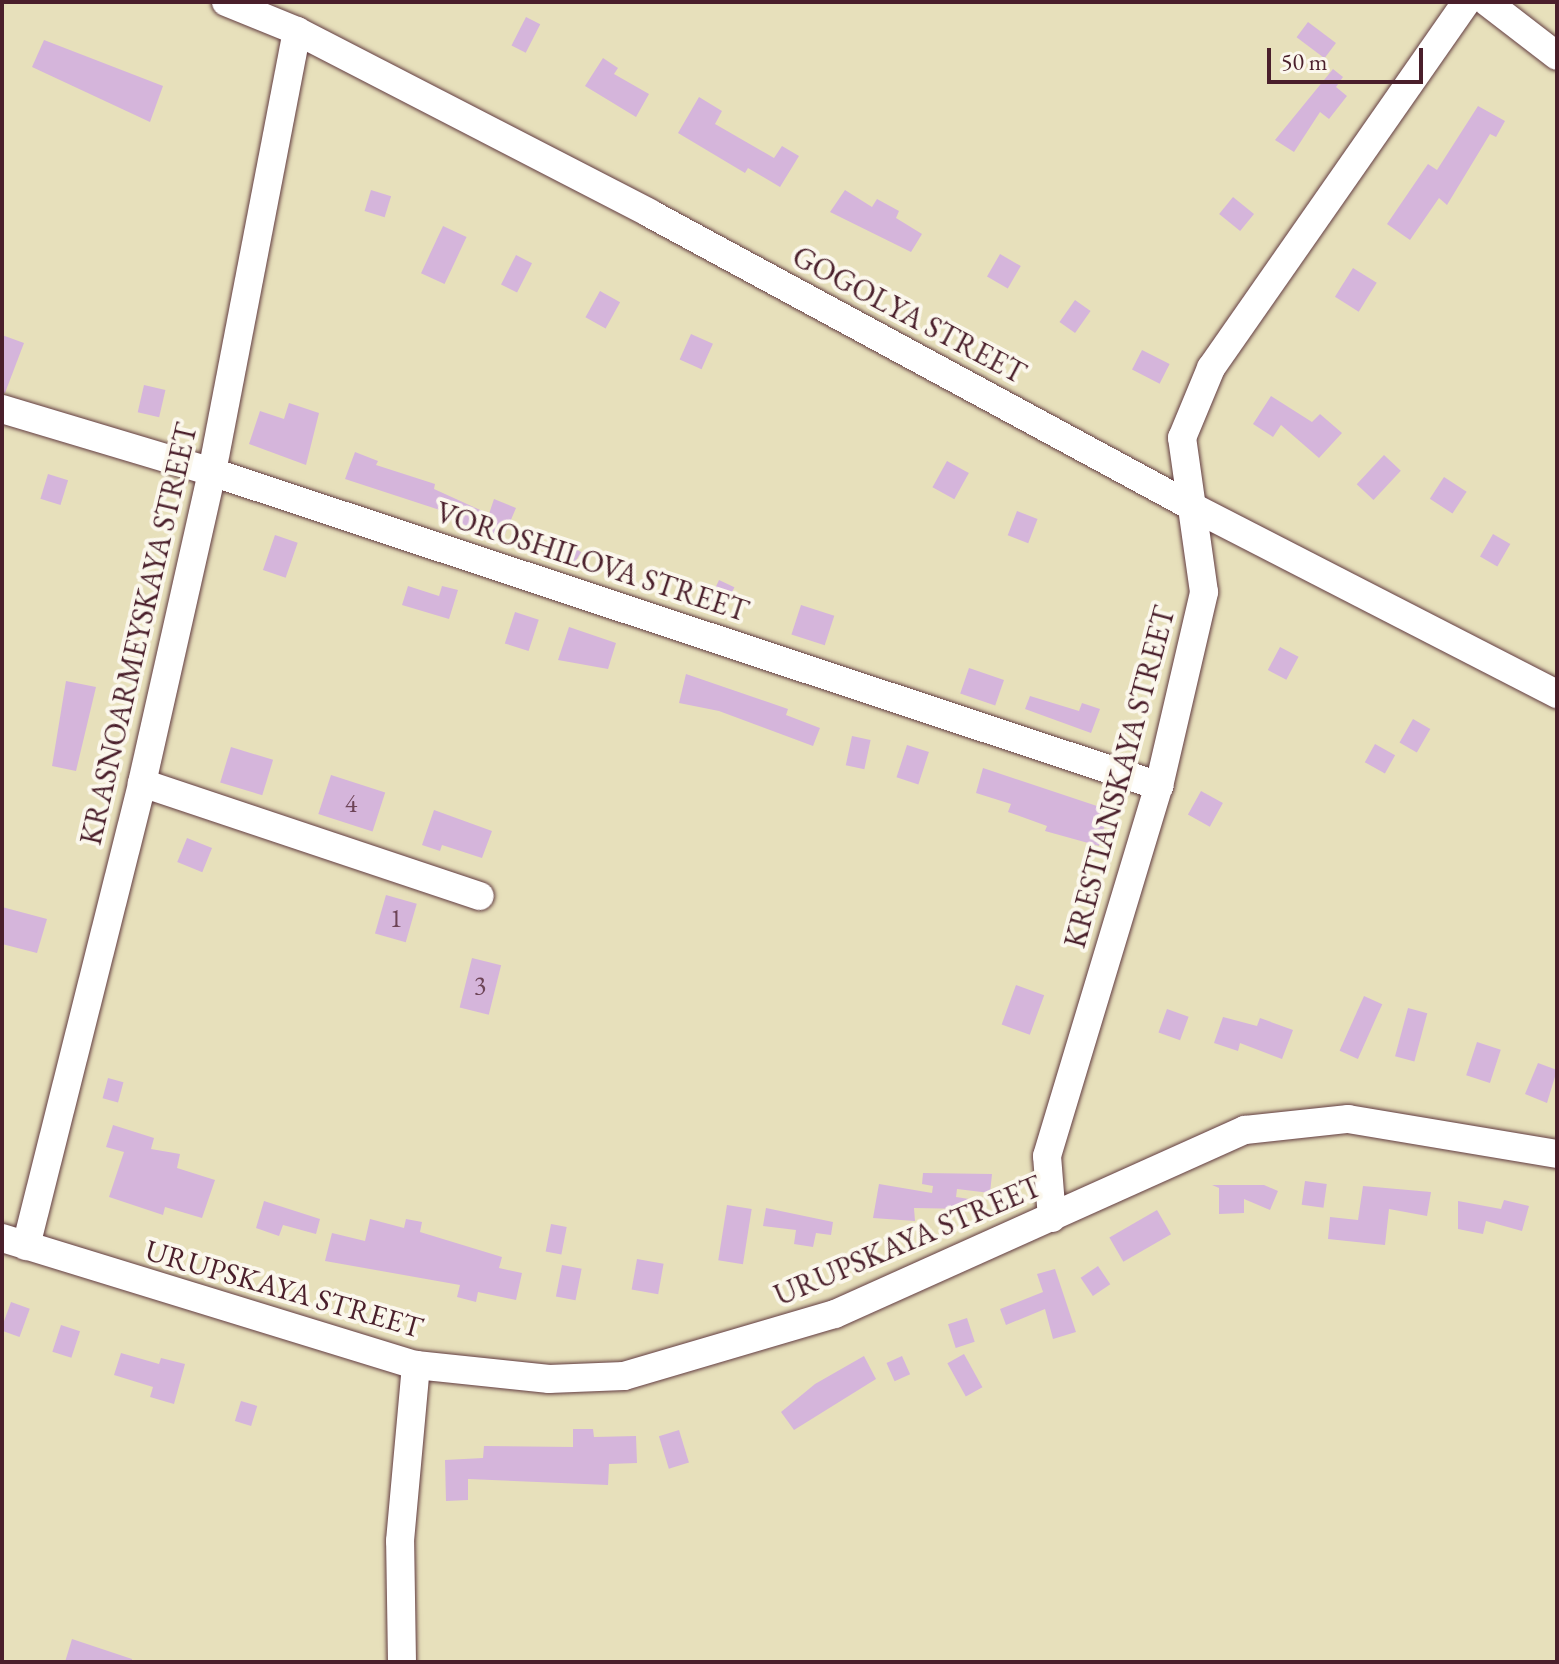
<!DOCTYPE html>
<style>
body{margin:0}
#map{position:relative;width:1559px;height:1664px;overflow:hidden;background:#e7e0bb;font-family:"EB Garamond",serif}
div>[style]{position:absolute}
.building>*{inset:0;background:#d5b5db;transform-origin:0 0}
.roads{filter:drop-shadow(0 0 2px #623c41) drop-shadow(0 0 2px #623c41)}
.minor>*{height:28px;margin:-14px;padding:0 14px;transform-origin:14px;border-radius:14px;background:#fff}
span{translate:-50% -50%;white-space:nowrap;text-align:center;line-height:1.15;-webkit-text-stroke:8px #fbf7ec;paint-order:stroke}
.number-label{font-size:26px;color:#6d4457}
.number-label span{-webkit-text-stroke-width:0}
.street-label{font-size:30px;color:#4a1f2b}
.frame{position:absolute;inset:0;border:4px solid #4a1f2b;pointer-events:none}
.scale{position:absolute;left:1267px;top:48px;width:156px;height:36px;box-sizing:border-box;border:4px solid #4a1f2b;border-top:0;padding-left:10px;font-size:24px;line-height:28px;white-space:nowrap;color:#4a1f2b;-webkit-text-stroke:6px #fbf7ec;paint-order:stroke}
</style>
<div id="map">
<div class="building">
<i style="left:526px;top:17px;width:16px;height:32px;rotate:27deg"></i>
<i style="left:1308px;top:22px;width:35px;height:19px;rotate:37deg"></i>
<i style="clip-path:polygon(44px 40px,163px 86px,150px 122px,32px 67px)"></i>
<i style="clip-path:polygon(603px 58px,618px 68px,614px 74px,649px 94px,636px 117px,585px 86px)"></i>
<i style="clip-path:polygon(1333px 69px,1343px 77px,1336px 87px,1347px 96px,1329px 119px,1320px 112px,1294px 152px,1275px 140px)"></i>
<i style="clip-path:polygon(699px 97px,722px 111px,715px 124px,774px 158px,782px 146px,799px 156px,780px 187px,748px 168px,745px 173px,678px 133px)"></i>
<i style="clip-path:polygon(1478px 106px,1505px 121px,1496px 137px,1490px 134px,1447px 205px,1439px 198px,1410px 240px,1387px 224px,1428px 164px,1437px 170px)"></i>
<i style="left:371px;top:190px;width:21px;height:22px;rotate:17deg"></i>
<i style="clip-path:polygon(845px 190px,872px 207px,877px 199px,899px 211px,896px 218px,922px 234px,911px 252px,830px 212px)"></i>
<i style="left:1233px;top:197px;width:27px;height:22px;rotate:39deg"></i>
<i style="left:443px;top:226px;width:26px;height:52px;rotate:25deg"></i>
<i style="left:1000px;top:254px;width:24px;height:26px;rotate:30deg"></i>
<i style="left:516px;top:255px;width:18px;height:33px;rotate:27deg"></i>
<i style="left:1353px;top:268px;width:28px;height:34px;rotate:32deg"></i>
<i style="left:600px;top:291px;width:23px;height:30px;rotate:29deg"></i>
<i style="left:1075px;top:300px;width:19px;height:27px;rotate:35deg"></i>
<i style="left:691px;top:334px;width:24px;height:28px;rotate:24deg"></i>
<i style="clip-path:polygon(2px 335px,24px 343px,5px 393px,2px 392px)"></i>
<i style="left:1142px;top:350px;width:31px;height:22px;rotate:27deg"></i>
<i style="left:144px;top:385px;width:22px;height:28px;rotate:13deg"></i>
<i style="clip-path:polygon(1271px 396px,1312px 422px,1320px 414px,1342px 433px,1319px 458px,1281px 425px,1273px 437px,1253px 424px)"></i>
<i style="clip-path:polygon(289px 403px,319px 413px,306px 465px,249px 444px,260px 411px,284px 419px)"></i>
<i style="clip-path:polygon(355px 452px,378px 461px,376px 465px,435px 484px,434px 489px,489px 514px,494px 499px,516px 508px,502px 541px,450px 519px,452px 514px,345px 479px)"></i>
<i style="left:1384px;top:455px;width:23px;height:40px;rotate:43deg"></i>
<i style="left:947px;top:461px;width:25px;height:30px;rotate:29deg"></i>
<i style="left:48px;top:474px;width:21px;height:26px;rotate:17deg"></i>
<i style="left:1444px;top:477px;width:27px;height:26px;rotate:33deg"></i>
<i style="left:1017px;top:511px;width:22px;height:26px;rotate:21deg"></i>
<i style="left:1493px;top:534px;width:20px;height:26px;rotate:30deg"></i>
<i style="left:275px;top:535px;width:24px;height:37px;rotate:19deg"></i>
<i style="left:567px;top:543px;width:17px;height:17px;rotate:33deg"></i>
<i style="left:719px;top:580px;width:17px;height:32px;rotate:25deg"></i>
<i style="clip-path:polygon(408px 586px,439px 596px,442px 586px,458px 590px,449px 619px,402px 605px)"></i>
<i style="left:801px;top:605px;width:35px;height:31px;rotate:18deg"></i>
<i style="left:515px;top:612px;width:25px;height:33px;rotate:18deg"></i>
<i style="clip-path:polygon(569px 627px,616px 643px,608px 669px,558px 660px)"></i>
<i style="left:1280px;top:647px;width:21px;height:26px;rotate:28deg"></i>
<i style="left:969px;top:668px;width:37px;height:27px;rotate:19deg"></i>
<i style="clip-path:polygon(686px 674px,788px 709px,786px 715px,820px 728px,813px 746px,719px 711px,679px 703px)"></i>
<i style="clip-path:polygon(66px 681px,96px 687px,76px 771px,52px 766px)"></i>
<i style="clip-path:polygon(1030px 696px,1079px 711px,1082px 703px,1100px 709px,1091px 733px,1025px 709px)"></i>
<i style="left:1413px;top:719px;width:20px;height:27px;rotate:30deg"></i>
<i style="left:852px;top:736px;width:19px;height:30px;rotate:12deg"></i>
<i style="left:1375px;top:744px;width:23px;height:21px;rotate:29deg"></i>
<i style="left:907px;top:745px;width:23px;height:34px;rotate:18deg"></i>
<i style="left:231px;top:747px;width:44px;height:37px;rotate:17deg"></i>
<i style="clip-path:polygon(983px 768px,1109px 810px,1099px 846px,1045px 831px,1047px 826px,1008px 812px,1011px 804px,976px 793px)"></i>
<i style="left:331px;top:775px;width:57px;height:41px;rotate:18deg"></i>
<i style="left:1201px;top:791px;width:25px;height:27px;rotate:29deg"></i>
<i style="clip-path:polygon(434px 810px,492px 831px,482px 858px,442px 845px,440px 851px,422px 845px)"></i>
<i style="left:187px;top:838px;width:27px;height:26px;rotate:22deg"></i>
<i style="left:386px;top:895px;width:32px;height:40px;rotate:16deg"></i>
<i style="clip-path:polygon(2px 907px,47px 919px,37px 953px,2px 944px)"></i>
<i style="left:472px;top:958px;width:30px;height:51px;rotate:14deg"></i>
<i style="left:1016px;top:985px;width:30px;height:42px;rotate:20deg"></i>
<i style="left:1364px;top:996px;width:20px;height:60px;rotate:24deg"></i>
<i style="left:1408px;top:1008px;width:20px;height:50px;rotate:15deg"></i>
<i style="left:1167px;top:1009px;width:23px;height:25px;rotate:20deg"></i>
<i style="clip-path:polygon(1223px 1017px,1257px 1026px,1260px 1018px,1293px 1030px,1282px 1059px,1240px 1043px,1238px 1051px,1214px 1043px)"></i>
<i style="left:1477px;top:1042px;width:25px;height:35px;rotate:18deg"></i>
<i style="clip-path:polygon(1538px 1063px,1557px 1070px,1547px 1103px,1525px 1094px)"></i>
<i style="left:108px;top:1078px;width:16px;height:21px;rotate:15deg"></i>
<i style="clip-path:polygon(113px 1125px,154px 1138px,151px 1149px,180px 1154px,177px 1168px,215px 1180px,202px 1218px,165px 1207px,163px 1215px,109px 1197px,124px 1152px,106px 1147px)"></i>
<i style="clip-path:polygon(923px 1173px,992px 1174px,990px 1193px,957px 1189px,956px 1197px,969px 1199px,968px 1209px,914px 1208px,915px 1221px,873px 1218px,879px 1184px,932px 1193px,933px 1186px,922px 1184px)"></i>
<i style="left:1305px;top:1181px;width:22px;height:24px;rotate:8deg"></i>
<i style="clip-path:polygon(1212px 1185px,1264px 1185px,1278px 1191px,1270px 1210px,1244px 1199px,1244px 1213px,1219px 1214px,1219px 1188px)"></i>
<i style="clip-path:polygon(1363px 1186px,1431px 1192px,1427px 1216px,1389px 1209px,1385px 1245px,1328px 1239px,1330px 1217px,1358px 1220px)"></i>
<i style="clip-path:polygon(1504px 1200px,1529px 1206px,1522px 1231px,1486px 1221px,1483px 1234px,1458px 1229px,1458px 1201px,1501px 1209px)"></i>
<i style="clip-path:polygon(264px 1201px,320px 1219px,316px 1234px,283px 1225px,279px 1236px,256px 1228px)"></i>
<i style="left:727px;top:1205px;width:25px;height:56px;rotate:9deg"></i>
<i style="clip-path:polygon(766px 1208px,833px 1222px,831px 1235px,816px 1233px,813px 1247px,794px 1244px,796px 1230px,763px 1226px)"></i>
<i style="left:1157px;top:1210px;width:28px;height:55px;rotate:60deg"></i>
<i style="clip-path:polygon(370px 1219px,404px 1228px,406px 1219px,422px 1222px,420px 1232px,502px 1257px,499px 1268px,522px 1273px,516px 1300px,478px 1292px,476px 1302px,457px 1297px,460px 1285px,325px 1261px,332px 1233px,365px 1241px)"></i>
<i style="left:551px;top:1224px;width:16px;height:28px;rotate:11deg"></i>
<i style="left:637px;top:1259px;width:27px;height:31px;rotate:10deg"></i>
<i style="left:562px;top:1265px;width:20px;height:32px;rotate:11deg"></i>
<i style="left:1098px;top:1266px;width:22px;height:21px;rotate:56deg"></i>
<i style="clip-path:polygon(1055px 1269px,1076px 1332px,1053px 1339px,1045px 1309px,1006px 1325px,1000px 1309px,1043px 1292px,1037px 1274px)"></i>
<i style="left:11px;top:1302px;width:20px;height:30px;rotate:20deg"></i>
<i style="left:967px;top:1318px;width:25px;height:20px;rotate:72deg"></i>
<i style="left:61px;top:1325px;width:20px;height:28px;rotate:18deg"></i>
<i style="clip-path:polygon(121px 1353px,159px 1364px,161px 1358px,185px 1364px,174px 1404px,150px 1397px,153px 1387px,114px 1375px)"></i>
<i style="left:964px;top:1354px;width:38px;height:19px;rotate:61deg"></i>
<i style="clip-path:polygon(864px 1356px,876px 1379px,794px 1430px,781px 1412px,815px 1384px)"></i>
<i style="left:902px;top:1356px;width:20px;height:17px;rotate:66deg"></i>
<i style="left:241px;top:1401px;width:17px;height:21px;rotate:17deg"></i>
<i style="clip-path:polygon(573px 1429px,593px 1429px,594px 1437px,636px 1436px,637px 1463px,609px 1464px,608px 1485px,468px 1479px,468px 1500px,446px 1501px,445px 1460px,483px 1458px,484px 1446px,573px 1447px)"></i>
<i style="left:679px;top:1430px;width:34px;height:21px;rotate:73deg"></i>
<i style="clip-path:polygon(72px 1639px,132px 1659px,132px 1662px,65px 1662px)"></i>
</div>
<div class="roads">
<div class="minor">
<i style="left:226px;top:2px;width:77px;rotate:22.2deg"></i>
<i style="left:297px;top:31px;width:396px;rotate:27.3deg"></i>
<i style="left:649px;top:213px;width:614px;rotate:28.4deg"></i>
<i style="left:1189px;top:505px;width:414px;rotate:27.2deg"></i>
<i style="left:1487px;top:2px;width:88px;rotate:37.6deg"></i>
<i style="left:2px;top:409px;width:219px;rotate:16.7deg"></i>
<i style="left:212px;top:472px;width:998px;rotate:18.34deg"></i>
<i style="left:142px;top:783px;width:356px;rotate:18.5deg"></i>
<i style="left:1052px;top:1218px;width:62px;rotate:-94.6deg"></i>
<i style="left:1047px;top:1156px;width:387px;rotate:-73.2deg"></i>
<i style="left:1159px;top:786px;width:199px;rotate:-76.9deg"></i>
<i style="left:1204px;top:592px;width:156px;rotate:-98.1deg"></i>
<i style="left:1182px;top:438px;width:76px;rotate:-67.5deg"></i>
<i style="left:1211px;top:368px;width:446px;rotate:-55.1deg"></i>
<i style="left:2px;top:1238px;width:433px;rotate:17.1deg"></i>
<i style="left:416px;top:1365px;width:134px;rotate:6deg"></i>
<i style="left:549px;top:1379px;width:75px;rotate:-2.3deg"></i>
<i style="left:624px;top:1376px;width:220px;rotate:-16.4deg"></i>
<i style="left:835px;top:1314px;width:449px;rotate:-24.2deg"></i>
<i style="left:1245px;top:1130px;width:104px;rotate:-6.1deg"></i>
<i style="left:1348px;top:1119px;width:212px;rotate:9.5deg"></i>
<i style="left:26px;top:1246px;width:477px;rotate:-75.9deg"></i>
<i style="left:142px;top:783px;width:319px;rotate:-77.3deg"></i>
<i style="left:212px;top:472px;width:449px;rotate:-79.1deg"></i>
<i style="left:402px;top:1662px;width:121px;rotate:-90.9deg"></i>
<i style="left:400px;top:1541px;width:177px;rotate:-84.8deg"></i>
</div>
</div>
<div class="number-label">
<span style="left:351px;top:804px">4</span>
<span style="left:396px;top:919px">1</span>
<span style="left:480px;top:986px">3</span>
</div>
<div class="street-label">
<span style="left:909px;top:315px;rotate:28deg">GOGOLYA STREET</span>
<span style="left:592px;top:562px;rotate:18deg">VOROSHILOVA STREET</span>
<span style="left:139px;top:634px;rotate:-77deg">KRASNOARMEYSKAYA STREET</span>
<span style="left:1120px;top:777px;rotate:-75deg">KRESTIANSKAYA STREET</span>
<span style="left:908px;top:1241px;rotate:-23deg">URUPSKAYA STREET</span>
<span style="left:284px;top:1289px;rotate:16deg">URUPSKAYA STREET</span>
</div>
<div class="frame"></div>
<div class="scale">50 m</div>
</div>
